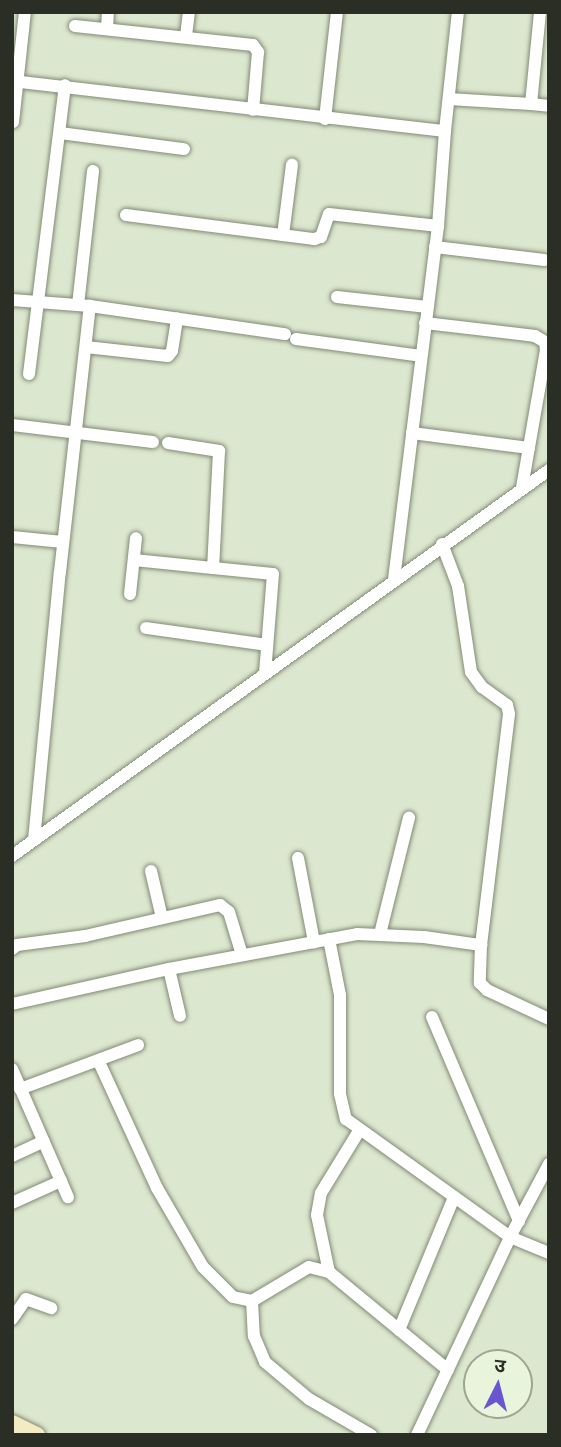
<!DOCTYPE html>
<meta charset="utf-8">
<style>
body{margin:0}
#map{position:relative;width:561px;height:1447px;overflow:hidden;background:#dce7cf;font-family:Raleway,"Noto Sans Devanagari",sans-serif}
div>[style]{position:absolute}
.roads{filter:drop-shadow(0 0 2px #818b75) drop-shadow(0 0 2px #818b75)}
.minor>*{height:12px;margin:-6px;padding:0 6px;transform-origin:6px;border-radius:6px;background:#fff}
.secondary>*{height:16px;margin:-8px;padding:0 8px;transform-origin:8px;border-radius:8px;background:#f4ebc3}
span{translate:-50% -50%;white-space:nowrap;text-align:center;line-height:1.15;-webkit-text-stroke:5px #e9f4dc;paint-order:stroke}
.frame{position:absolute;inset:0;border:14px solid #2a2e25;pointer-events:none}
.north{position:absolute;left:463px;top:1349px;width:70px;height:70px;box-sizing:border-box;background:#e9f4dc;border:2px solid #9da593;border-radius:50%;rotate:6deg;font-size:19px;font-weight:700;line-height:28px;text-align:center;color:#2a2e25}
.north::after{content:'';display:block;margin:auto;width:24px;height:32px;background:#6955ce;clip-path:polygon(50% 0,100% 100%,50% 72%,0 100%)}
</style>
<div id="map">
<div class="roads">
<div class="minor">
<i style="left:75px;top:26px;width:179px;rotate:6.1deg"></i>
<i style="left:253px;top:45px;width:9px;rotate:54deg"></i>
<i style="left:258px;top:52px;width:58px;rotate:94.9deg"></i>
<i style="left:107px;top:29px;width:17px;rotate:-87deg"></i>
<i style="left:186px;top:36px;width:24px;rotate:-83deg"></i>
<i style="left:12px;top:81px;width:436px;rotate:6.6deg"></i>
<i style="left:445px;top:131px;width:95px;rotate:94.2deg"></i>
<i style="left:438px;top:226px;width:357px;rotate:97.1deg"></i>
<i style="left:449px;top:99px;width:82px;rotate:3.5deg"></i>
<i style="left:531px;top:104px;width:92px;rotate:-84.4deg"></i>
<i style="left:531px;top:104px;width:18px;rotate:6deg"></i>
<i style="left:325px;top:119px;width:108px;rotate:-83.6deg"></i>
<i style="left:13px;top:122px;width:111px;rotate:-83.8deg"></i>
<i style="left:445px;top:131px;width:120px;rotate:-83.8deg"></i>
<i style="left:60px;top:133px;width:125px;rotate:7.4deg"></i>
<i style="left:126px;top:215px;width:190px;rotate:7.3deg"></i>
<i style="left:314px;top:239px;width:7px;rotate:-16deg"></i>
<i style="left:321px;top:237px;width:24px;rotate:-71deg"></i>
<i style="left:329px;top:214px;width:110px;rotate:6.3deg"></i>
<i style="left:283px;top:235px;width:71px;rotate:-82.7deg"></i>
<i style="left:435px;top:247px;width:110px;rotate:6.8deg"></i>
<i style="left:337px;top:297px;width:91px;rotate:6.3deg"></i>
<i style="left:12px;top:300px;width:78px;rotate:4.4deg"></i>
<i style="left:90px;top:306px;width:197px;rotate:8.2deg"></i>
<i style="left:78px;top:305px;width:135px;rotate:-83.6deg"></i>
<i style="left:425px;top:323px;width:111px;rotate:6.7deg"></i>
<i style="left:535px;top:336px;width:12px;rotate:31deg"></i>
<i style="left:545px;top:342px;width:8px;rotate:83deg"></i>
<i style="left:546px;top:350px;width:140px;rotate:99.9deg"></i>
<i style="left:296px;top:339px;width:126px;rotate:7.7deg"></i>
<i style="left:86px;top:347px;width:82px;rotate:6.3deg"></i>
<i style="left:168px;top:356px;width:6px;rotate:-51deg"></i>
<i style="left:172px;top:351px;width:33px;rotate:-81deg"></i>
<i style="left:29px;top:374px;width:291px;rotate:-82.9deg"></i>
<i style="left:12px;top:425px;width:142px;rotate:6.9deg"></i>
<i style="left:412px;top:433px;width:118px;rotate:7.3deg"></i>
<i style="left:168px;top:443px;width:52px;rotate:8.9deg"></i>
<i style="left:219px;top:451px;width:117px;rotate:92.9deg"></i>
<i style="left:213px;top:568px;width:60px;rotate:5.7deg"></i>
<i style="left:273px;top:574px;width:100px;rotate:94.6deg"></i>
<i style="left:12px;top:537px;width:51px;rotate:5.6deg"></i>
<i style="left:442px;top:544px;width:45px;rotate:69.1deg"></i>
<i style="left:458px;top:586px;width:87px;rotate:81.4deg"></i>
<i style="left:471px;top:672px;width:19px;rotate:54deg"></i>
<i style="left:482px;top:687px;width:31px;rotate:36deg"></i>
<i style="left:507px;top:705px;width:9px;rotate:77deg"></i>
<i style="left:509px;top:714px;width:233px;rotate:96.9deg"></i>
<i style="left:481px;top:945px;width:38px;rotate:92deg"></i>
<i style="left:480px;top:983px;width:10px;rotate:45deg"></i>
<i style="left:487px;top:990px;width:68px;rotate:25.1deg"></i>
<i style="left:134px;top:560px;width:79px;rotate:5.8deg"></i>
<i style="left:130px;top:594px;width:56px;rotate:-83.9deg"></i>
<i style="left:146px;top:628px;width:122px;rotate:8deg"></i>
<i style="left:34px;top:840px;width:269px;rotate:-84.5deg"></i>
<i style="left:60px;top:572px;width:268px;rotate:-83.6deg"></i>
<i style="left:12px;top:856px;width:661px;rotate:-35.71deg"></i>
<i style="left:298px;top:858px;width:86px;rotate:79.2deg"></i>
<i style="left:151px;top:871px;width:48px;rotate:76.8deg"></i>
<i style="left:380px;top:934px;width:120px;rotate:-76deg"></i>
<i style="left:329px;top:939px;width:57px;rotate:78.9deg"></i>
<i style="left:340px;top:995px;width:99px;rotate:90deg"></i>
<i style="left:340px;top:1094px;width:26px;rotate:77deg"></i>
<i style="left:346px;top:1119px;width:202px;rotate:35.7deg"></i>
<i style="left:510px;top:1237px;width:42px;rotate:22.3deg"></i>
<i style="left:12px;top:949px;width:6px;rotate:-39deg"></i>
<i style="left:17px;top:945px;width:69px;rotate:-7.5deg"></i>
<i style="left:85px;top:936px;width:139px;rotate:-12.9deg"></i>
<i style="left:220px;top:905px;width:11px;rotate:38deg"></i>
<i style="left:229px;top:912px;width:45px;rotate:73.2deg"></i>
<i style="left:169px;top:969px;width:48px;rotate:76.8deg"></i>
<i style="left:12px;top:1004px;width:161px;rotate:-12.6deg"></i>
<i style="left:169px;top:969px;width:191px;rotate:-10.5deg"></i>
<i style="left:357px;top:934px;width:67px;rotate:2.6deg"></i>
<i style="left:424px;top:937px;width:58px;rotate:8deg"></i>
<i style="left:432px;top:1017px;width:222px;rotate:66.9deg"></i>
<i style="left:99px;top:1062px;width:139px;rotate:65.3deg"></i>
<i style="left:157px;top:1188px;width:91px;rotate:59.8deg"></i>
<i style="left:203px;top:1267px;width:42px;rotate:45deg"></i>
<i style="left:233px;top:1297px;width:19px;rotate:12deg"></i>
<i style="left:252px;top:1301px;width:66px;rotate:-30.8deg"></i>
<i style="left:309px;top:1267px;width:21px;rotate:14deg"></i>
<i style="left:329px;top:1272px;width:154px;rotate:39.5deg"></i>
<i style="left:12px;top:1069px;width:140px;rotate:66.4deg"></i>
<i style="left:20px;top:1089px;width:126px;rotate:-20.4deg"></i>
<i style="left:12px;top:1156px;width:35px;rotate:-25deg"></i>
<i style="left:12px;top:1203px;width:54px;rotate:-24.2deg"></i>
<i style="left:329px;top:1272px;width:58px;rotate:-101.9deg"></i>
<i style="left:317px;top:1215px;width:22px;rotate:-80deg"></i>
<i style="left:321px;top:1193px;width:73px;rotate:-58.5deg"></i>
<i style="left:252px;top:1301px;width:35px;rotate:87deg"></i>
<i style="left:254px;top:1336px;width:28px;rotate:67deg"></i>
<i style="left:265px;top:1362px;width:57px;rotate:40.1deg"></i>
<i style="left:309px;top:1399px;width:72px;rotate:30.1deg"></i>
<i style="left:12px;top:1319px;width:24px;rotate:-55deg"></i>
<i style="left:26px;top:1299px;width:27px;rotate:20deg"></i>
<i style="left:399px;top:1330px;width:144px;rotate:-67.5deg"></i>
<i style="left:417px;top:1435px;width:219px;rotate:-64.8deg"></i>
<i style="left:510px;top:1237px;width:83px;rotate:-61.9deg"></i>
</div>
<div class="secondary">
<i style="left:12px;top:1423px;width:28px;rotate:26deg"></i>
</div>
</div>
<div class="frame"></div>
<div class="north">उ</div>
</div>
